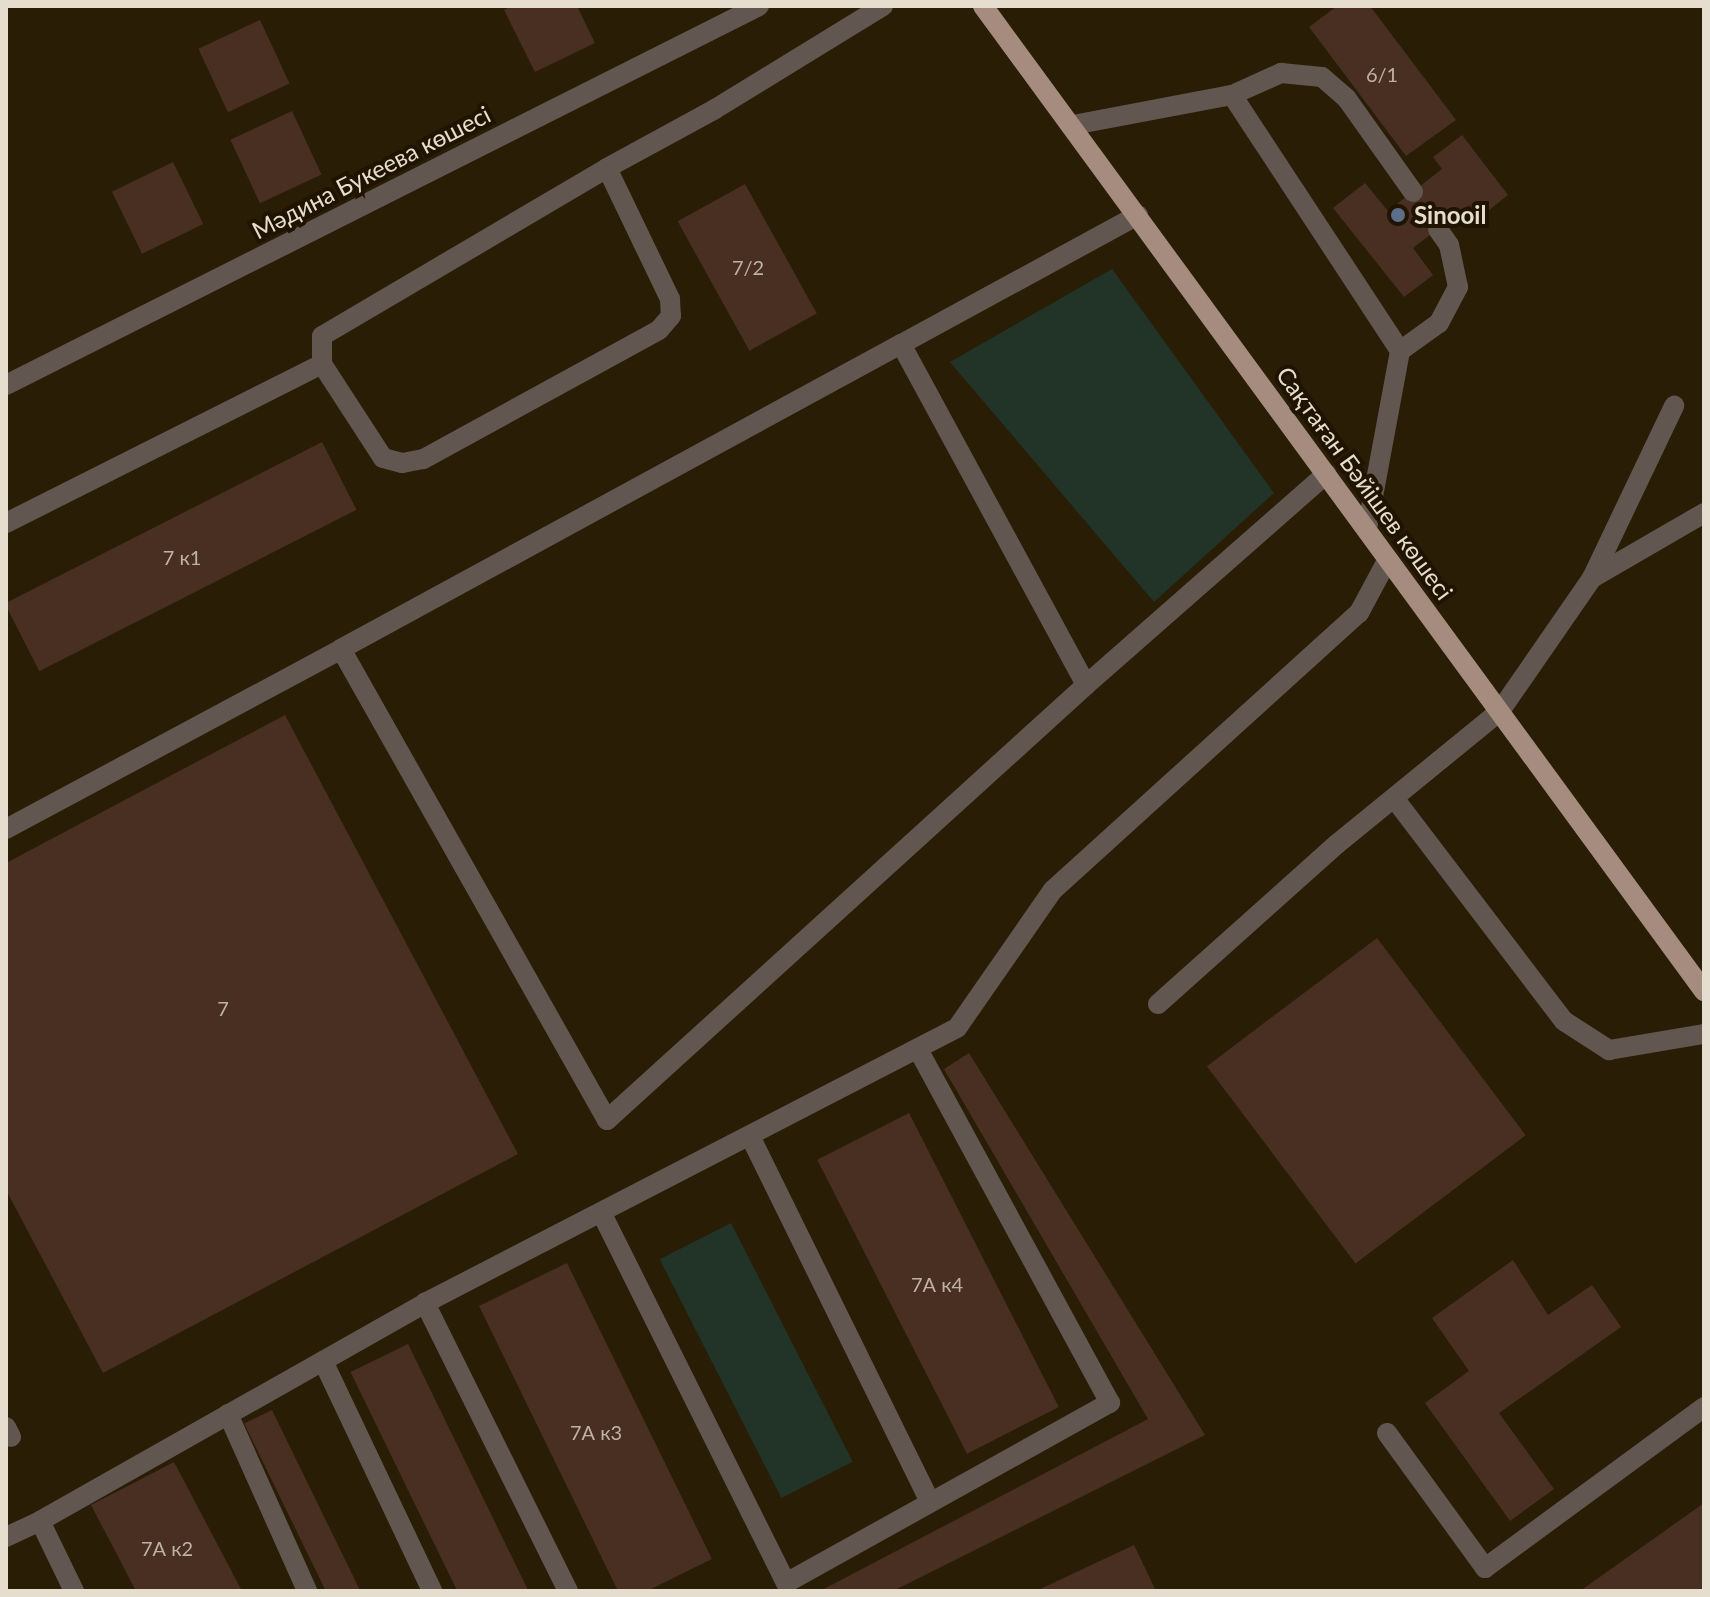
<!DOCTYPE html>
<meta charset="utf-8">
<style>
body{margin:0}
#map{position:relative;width:1710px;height:1597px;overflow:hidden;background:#291d05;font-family:Lato,sans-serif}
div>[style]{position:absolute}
.green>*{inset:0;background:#223428;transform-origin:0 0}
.building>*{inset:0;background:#482f22;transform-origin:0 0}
.lane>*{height:20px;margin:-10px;padding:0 10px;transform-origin:10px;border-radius:10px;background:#625650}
.street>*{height:20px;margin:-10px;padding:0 10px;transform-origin:10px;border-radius:10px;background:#625650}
.primary>*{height:20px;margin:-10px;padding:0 10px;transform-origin:10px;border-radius:10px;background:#a58c7f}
.dots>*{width:22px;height:22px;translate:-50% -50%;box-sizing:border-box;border:4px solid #201400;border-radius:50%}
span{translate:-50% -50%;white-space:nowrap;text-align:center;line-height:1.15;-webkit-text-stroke:8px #201400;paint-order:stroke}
.number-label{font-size:20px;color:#beb2a4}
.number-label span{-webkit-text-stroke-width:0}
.street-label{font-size:24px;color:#e5decf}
.poi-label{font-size:24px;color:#e5decf;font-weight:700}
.left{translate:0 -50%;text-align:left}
.frame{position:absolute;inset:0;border:8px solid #e5decf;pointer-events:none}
</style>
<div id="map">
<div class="green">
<i style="clip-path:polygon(1112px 269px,1274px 493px,1154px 602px,950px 362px)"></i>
<i style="left:731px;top:1223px;width:268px;height:80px;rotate:63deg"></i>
</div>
<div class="building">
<i style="clip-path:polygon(512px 6px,577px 6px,595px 43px,535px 72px,504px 10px)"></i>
<i style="clip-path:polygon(1337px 6px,1370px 6px,1456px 120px,1406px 156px,1309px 27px)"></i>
<i style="left:260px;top:20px;width:70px;height:68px;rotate:65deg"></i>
<i style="left:292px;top:111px;width:70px;height:68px;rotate:65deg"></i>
<i style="clip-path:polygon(1462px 135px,1508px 195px,1479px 218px,1469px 205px,1413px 248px,1433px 275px,1404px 297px,1333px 208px,1365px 183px,1388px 211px,1442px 169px,1433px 157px)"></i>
<i style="left:173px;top:162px;width:69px;height:68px;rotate:64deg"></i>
<i style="left:745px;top:184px;width:148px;height:77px;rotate:61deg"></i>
<i style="left:322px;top:442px;width:76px;height:356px;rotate:63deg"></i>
<i style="clip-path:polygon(285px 715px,518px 1154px,103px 1373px,6px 1190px,6px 863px)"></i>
<i style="left:1377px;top:938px;width:247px;height:213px;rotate:53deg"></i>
<i style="clip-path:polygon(969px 1053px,1205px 1435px,893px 1591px,820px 1591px,1148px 1419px,944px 1069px)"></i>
<i style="left:909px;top:1113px;width:330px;height:103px;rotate:63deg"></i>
<i style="clip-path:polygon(1513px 1260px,1548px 1315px,1592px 1285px,1621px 1327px,1499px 1413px,1554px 1489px,1510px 1521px,1425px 1403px,1469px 1371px,1432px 1318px)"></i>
<i style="clip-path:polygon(567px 1263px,712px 1559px,647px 1591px,618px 1591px,479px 1306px)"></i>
<i style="left:408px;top:1344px;width:274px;height:64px;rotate:64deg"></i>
<i style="left:272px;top:1410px;width:202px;height:31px;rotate:64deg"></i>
<i style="clip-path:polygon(174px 1462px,242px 1591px,136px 1591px,91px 1505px)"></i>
<i style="clip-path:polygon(1704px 1503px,1704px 1591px,1580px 1591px)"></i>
<i style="clip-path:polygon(1134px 1545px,1156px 1591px,1036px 1591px)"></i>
</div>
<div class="lane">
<i style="left:1232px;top:95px;width:54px;rotate:-24.2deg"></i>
<i style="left:1281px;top:73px;width:41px;rotate:5.6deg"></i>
<i style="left:1322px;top:77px;width:33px;rotate:41deg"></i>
<i style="left:1347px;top:99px;width:114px;rotate:54.6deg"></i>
<i style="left:1073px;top:125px;width:162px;rotate:-10.7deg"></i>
<i style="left:1232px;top:95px;width:306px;rotate:56.7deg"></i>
<i style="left:1400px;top:351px;width:181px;rotate:100.5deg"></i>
<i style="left:607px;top:168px;width:145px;rotate:64.3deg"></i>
<i style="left:670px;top:299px;width:17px;rotate:87deg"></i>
<i style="left:671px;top:316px;width:18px;rotate:131deg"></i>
<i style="left:659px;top:330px;width:269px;rotate:151.3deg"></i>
<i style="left:423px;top:459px;width:21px;rotate:169deg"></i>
<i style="left:402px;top:463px;width:20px;rotate:-165deg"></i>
<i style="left:383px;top:458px;width:112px;rotate:-123deg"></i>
<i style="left:322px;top:364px;width:28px;rotate:-90deg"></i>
<i style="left:322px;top:336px;width:331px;rotate:-30.5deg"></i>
<i style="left:607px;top:168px;width:123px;rotate:-28.6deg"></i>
<i style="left:715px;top:109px;width:197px;rotate:-31.5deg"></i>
<i style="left:1138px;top:215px;width:270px;rotate:151.4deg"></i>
<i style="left:901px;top:344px;width:388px;rotate:61.5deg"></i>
<i style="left:1086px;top:685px;width:320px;rotate:-41.3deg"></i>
<i style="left:901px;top:344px;width:638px;rotate:151.43deg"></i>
<i style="left:341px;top:649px;width:541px;rotate:60.54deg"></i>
<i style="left:607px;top:1120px;width:647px;rotate:-42.24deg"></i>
<i style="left:1400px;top:351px;width:48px;rotate:-35.7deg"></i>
<i style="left:1439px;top:323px;width:41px;rotate:-62.2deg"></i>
<i style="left:1458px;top:287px;width:43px;rotate:-102.1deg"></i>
<i style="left:1449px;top:245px;width:19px;rotate:-125deg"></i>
<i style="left:6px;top:523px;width:354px;rotate:-26.7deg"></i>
<i style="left:1592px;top:578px;width:191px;rotate:-64.5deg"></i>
<i style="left:1394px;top:798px;width:280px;rotate:52.7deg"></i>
<i style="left:1564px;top:1021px;width:54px;rotate:32.8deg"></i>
<i style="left:1609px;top:1050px;width:96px;rotate:-9.6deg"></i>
<i style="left:6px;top:829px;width:380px;rotate:-28.2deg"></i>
<i style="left:1158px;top:1004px;width:240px;rotate:-41.8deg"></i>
<i style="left:1337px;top:844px;width:210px;rotate:-39.2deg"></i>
<i style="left:1500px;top:711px;width:162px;rotate:-55.3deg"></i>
<i style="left:1592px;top:578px;width:129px;rotate:-30.1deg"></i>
<i style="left:751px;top:1138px;width:406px;rotate:63.8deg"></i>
<i style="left:602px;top:1214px;width:412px;rotate:63.5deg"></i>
<i style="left:786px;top:1583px;width:371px;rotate:-29.1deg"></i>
<i style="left:1110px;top:1403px;width:403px;rotate:-118.5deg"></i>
<i style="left:323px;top:1361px;width:255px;rotate:64.6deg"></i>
<i style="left:228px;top:1414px;width:194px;rotate:65.9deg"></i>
<i style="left:6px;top:1427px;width:11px;rotate:63deg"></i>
<i style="left:1387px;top:1433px;width:167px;rotate:54deg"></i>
<i style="left:1485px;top:1568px;width:272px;rotate:-36.3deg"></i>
<i style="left:40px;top:1521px;width:442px;rotate:-29.5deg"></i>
<i style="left:6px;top:1537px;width:38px;rotate:-25deg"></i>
<i style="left:40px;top:1521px;width:78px;rotate:64.1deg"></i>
<i style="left:568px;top:1591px;width:322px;rotate:-116.4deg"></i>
<i style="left:425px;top:1303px;width:599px;rotate:-27.34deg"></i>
<i style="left:957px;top:1028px;width:168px;rotate:-55.2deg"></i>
<i style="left:1053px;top:890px;width:413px;rotate:-42.2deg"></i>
<i style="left:1359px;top:613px;width:61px;rotate:-61.8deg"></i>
</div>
<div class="street">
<i style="left:6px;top:385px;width:843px;rotate:-26.72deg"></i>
</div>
<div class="primary">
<i style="left:983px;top:6px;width:1221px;rotate:53.8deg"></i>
</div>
<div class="dots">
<i style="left:1398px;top:215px;background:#5c6f8a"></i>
</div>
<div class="number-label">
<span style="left:1382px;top:74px">6/1</span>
<span style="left:748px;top:267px">7/2</span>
<span style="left:182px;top:557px">7 к1</span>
<span style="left:223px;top:1008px">7</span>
<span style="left:937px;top:1284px">7А к4</span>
<span style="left:596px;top:1432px">7А к3</span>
<span style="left:167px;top:1548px">7А к2</span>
</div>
<div class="street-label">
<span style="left:371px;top:172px;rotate:-27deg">Мәдина Букеева көшесі</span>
<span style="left:1365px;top:483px;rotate:54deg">Сақтаған Бәйішев көшесі</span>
</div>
<div class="poi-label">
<span class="left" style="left:1414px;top:215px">Sinooil</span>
</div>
<div class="frame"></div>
</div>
